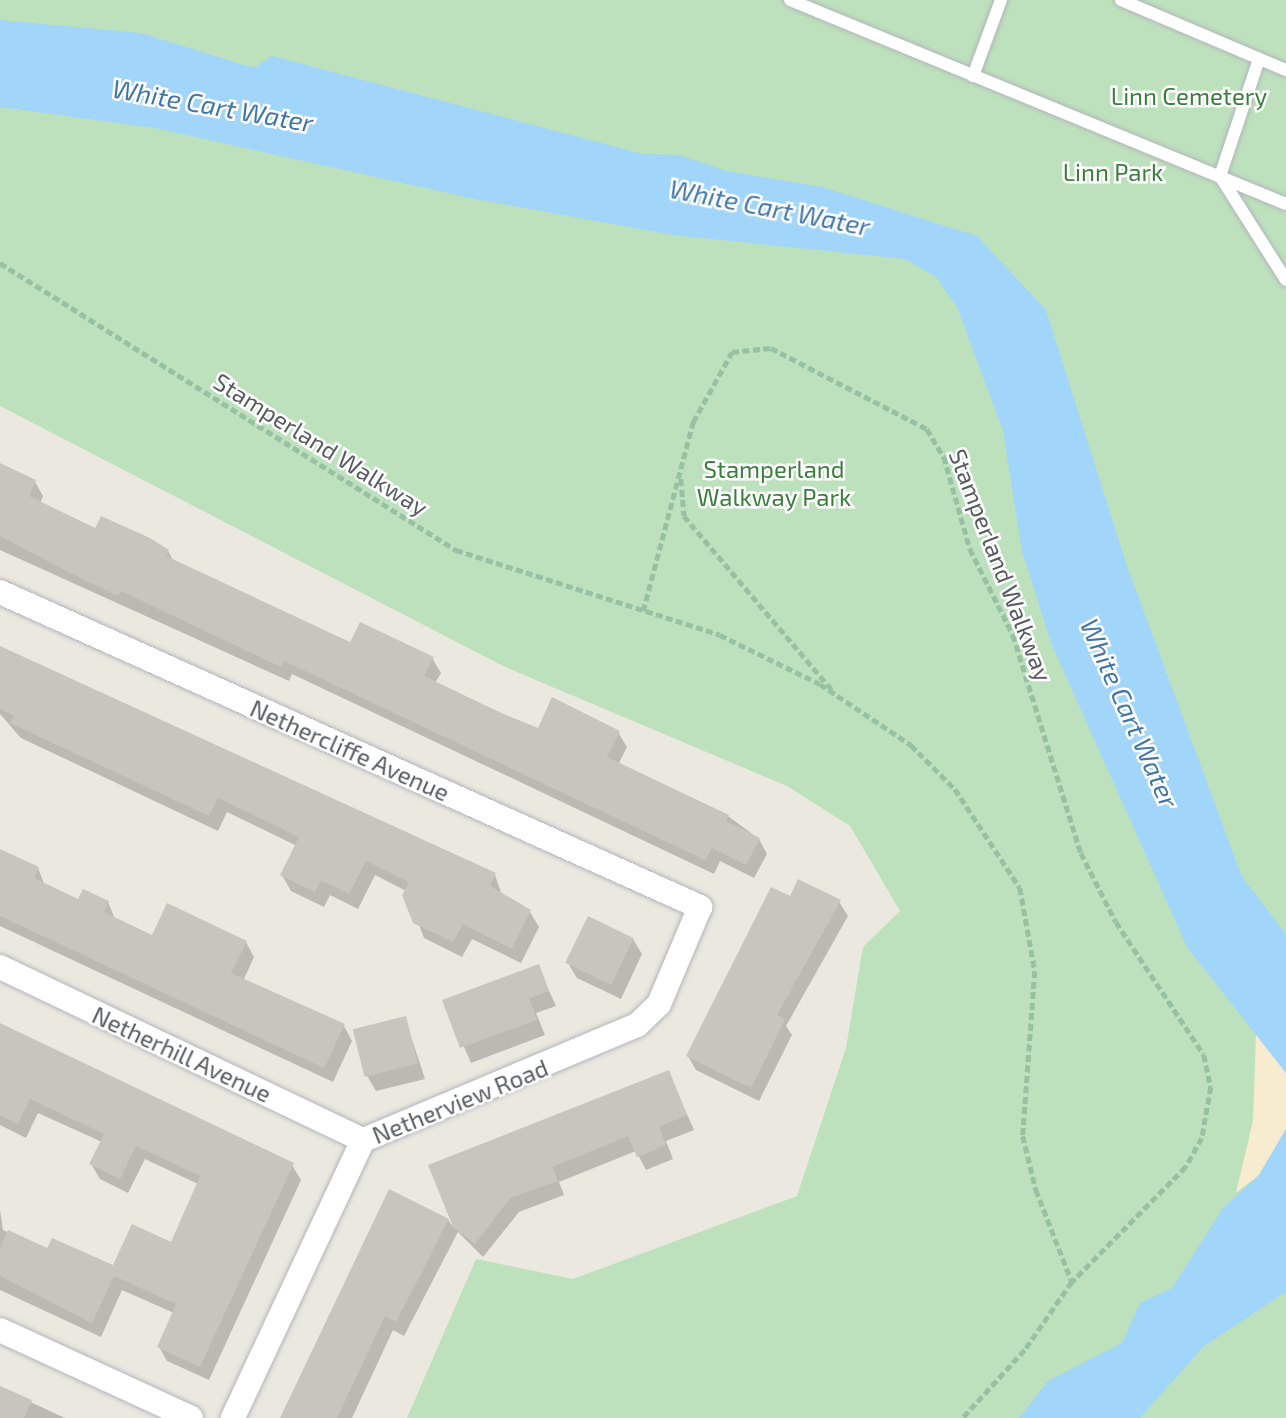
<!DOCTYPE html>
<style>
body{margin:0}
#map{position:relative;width:1286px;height:1418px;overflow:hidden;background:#ebe8e0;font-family:"Exo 2",sans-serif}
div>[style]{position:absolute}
.green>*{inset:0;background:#bee1bd}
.sand>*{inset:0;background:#f7eccf}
.water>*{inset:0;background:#a1d5f9}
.shadow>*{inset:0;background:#0003}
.building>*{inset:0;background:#c8c5bf;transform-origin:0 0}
.path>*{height:4.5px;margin-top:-2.25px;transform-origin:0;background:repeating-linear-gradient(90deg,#97c1a2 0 7px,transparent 0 10.5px)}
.roads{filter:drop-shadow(0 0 2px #b2b6ba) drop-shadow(0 0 2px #b2b6ba)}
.lane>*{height:12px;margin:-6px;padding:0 6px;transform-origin:6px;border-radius:6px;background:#fff}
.street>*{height:24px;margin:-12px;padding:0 12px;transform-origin:12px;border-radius:12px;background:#fff}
span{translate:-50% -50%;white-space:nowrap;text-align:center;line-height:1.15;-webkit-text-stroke:5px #fff;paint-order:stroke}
.park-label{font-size:24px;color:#397e3b}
.street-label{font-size:24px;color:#585c60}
.water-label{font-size:26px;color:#4276a8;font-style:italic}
</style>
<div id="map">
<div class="green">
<i style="clip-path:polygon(0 0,1286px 0,1286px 1418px,407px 1418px,476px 1259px,573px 1279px,797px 1196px,846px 1048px,863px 947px,900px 911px,850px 826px,787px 786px,505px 667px,0 406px)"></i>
</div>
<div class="sand">
<i style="clip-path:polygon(1256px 1032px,1286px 1073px,1286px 1129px,1259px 1175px,1236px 1193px,1253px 1121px)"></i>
</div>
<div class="water">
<i style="clip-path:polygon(0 20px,141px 33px,254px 68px,272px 56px,643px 154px,679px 155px,727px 171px,822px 187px,977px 236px,1046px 310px,1127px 566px,1242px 877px,1286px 934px,1286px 1073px,1187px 947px,1051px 643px,1022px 551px,1003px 431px,957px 307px,936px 277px,905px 259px,673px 235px,475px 199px,155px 128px,0 107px)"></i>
<i style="clip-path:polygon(1286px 1129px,1286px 1292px,1204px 1346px,1140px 1418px,1019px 1418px,1048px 1381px,1122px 1343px,1140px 1303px,1172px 1288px,1223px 1208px,1259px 1175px)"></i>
</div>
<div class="shadow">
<i style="clip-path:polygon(0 465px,35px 482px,43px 496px,40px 504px,95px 531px,168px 551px,174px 562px,351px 644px,432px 658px,441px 673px,435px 683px,539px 730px,618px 732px,627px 747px,618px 765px,728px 816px,759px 839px,767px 854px,754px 878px,720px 861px,714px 874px,292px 674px,289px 681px,0 550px)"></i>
<i style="clip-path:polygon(0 649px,495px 875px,502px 895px,530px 912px,539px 927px,521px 963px,472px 939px,462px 957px,424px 938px,406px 891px,375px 875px,358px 909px,330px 895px,324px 907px,291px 891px,282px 875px,297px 846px,227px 812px,218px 831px,21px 738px,0 714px)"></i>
<i style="clip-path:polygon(0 850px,38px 868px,45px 886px,79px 902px,108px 902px,115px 919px,152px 938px,246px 942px,254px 957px,243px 981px,344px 1026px,352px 1041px,333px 1082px,0 926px)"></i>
<i style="clip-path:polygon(791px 899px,839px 902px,848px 916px,786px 1026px,792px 1035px,759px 1101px,696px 1070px,688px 1056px)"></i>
<i style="clip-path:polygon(633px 939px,642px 954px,621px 999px,577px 978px,568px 963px)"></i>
<i style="clip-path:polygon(538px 967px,556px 1006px,536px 1013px,545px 1035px,471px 1063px,444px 1001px)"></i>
<i style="clip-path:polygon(405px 1018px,425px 1079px,376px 1091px,367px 1076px)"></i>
<i style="clip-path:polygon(0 1026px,292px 1165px,301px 1180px,209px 1380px,167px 1361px,159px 1347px,174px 1313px,122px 1290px,101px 1337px,0 1290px,0 1210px,3px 1230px,48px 1251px,113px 1268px,172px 1244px,198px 1184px,145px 1159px,128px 1193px,100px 1179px,91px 1164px,102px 1142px,38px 1113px,26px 1138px,0 1125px)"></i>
<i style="clip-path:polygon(668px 1072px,694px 1130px,666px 1141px,673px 1159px,646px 1170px,636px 1151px,559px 1182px,564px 1195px,519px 1212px,483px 1257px,458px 1232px,404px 1336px,393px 1330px,352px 1418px,282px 1418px,448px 1220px,456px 1230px,430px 1166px)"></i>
<i style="clip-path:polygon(0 1388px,65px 1418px,0 1418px)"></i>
</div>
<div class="building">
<i style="clip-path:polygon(0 463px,36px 480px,29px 496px,95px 528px,101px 516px,150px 538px,169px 550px,166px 556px,350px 642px,360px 622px,434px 657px,424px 676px,499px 712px,538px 728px,552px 697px,620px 731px,607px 757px,729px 815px,726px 821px,760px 838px,746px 865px,712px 848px,705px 860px,284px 661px,281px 667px,121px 591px,118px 596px,72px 574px,0 536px)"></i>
<i style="clip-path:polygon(0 646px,496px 873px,490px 886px,531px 910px,512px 949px,463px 924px,453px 942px,413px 923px,402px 895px,409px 882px,366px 861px,349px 894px,321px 880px,315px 892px,280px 875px,299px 837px,218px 798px,209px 816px,10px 723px,14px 716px,0 709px)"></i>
<i style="clip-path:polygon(0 849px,39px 867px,34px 878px,78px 899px,83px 889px,109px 901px,104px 912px,152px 935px,167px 903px,247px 941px,231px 973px,345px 1024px,324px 1068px,0 916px)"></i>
<i style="clip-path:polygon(798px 879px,841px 900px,777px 1015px,785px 1019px,751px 1088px,686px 1056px,771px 887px,790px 896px)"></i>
<i style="left:588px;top:916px;width:51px;height:52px;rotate:26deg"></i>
<i style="clip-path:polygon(539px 964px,549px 991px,529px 998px,537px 1020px,460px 1048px,442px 1000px)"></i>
<i style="left:406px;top:1016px;width:49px;height:55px;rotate:76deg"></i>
<i style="clip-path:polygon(0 1023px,294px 1163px,200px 1367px,157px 1347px,176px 1304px,114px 1276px,92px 1323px,0 1276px,0 1248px,8px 1230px,47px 1248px,52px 1238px,113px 1265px,132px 1224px,171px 1242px,200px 1176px,136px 1146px,120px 1179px,89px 1164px,104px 1134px,30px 1099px,18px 1124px,0 1115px)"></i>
<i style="clip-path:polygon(669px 1070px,687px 1115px,659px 1127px,666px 1145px,637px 1157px,628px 1136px,552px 1167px,558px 1181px,510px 1198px,475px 1244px,453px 1227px,428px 1165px)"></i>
<i style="clip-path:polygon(389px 1189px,449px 1219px,396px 1322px,385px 1316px,337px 1418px,280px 1418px)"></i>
<i style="clip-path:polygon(0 1386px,32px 1400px,24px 1418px,0 1418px)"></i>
</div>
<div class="path">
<i style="left:0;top:263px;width:539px;rotate:32.19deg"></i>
<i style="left:456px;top:550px;width:277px;rotate:17.8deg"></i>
<i style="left:720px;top:635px;width:111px;rotate:26.1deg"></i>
<i style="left:820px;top:684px;width:110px;rotate:33.8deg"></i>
<i style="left:911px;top:745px;width:62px;rotate:45deg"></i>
<i style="left:955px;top:789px;width:118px;rotate:56.7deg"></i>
<i style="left:1020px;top:888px;width:84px;rotate:79.8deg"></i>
<i style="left:1035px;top:971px;width:165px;rotate:94.2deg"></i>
<i style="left:1023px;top:1136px;width:56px;rotate:76.5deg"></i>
<i style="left:1036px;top:1190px;width:99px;rotate:68.6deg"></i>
<i style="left:1072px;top:1282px;width:83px;rotate:124.7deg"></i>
<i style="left:1025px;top:1350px;width:92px;rotate:132.4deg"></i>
<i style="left:681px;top:479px;width:37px;rotate:85deg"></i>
<i style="left:684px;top:516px;width:231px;rotate:49.6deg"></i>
<i style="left:643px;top:611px;width:196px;rotate:-75.2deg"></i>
<i style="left:693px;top:422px;width:80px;rotate:-60.9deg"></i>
<i style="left:732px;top:352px;width:39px;rotate:-6deg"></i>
<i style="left:771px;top:348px;width:176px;rotate:27.4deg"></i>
<i style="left:927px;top:429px;width:33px;rotate:59deg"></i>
<i style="left:944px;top:457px;width:96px;rotate:74.2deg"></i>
<i style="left:970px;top:549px;width:96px;rotate:63.4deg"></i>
<i style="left:1013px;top:635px;width:228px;rotate:72.7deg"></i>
<i style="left:1081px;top:853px;width:77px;rotate:63.1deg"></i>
<i style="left:1116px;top:922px;width:159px;rotate:56.5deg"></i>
<i style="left:1204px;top:1055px;width:33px;rotate:78deg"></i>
<i style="left:1211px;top:1087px;width:52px;rotate:100deg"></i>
<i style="left:1202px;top:1138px;width:33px;rotate:119deg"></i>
<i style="left:1186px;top:1167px;width:162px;rotate:134.7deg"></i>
</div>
<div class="roads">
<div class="lane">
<i style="left:790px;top:0;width:536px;rotate:22.36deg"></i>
<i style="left:1121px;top:0;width:179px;rotate:23deg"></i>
<i style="left:1259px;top:59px;width:123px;rotate:108.4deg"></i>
<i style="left:1220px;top:176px;width:123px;rotate:57.6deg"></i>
<i style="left:973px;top:76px;width:81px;rotate:-69.8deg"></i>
</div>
<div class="street">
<i style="left:0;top:592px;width:768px;rotate:24.23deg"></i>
<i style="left:700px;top:907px;width:105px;rotate:112.9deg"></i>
<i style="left:659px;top:1004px;width:30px;rotate:136deg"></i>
<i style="left:637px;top:1025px;width:297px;rotate:157.2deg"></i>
<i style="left:363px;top:1140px;width:307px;rotate:115.1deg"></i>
<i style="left:0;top:967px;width:402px;rotate:25.5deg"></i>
<i style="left:0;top:1330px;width:210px;rotate:24.7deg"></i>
</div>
</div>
<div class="park-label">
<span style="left:1189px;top:96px">Linn Cemetery</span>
<span style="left:1113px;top:172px">Linn Park</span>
<span style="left:774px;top:483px">Stamperland<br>Walkway Park</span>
</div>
<div class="street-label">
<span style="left:321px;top:444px;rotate:32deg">Stamperland Walkway</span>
<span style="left:1001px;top:565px;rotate:69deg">Stamperland Walkway</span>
<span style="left:350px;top:750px;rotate:24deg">Nethercliffe Avenue</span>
<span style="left:182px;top:1054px;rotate:25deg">Netherhill Avenue</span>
<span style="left:460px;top:1101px;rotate:-22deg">Netherview Road</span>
</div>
<div class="water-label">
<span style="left:213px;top:105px;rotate:10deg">White Cart Water</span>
<span style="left:770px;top:207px;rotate:11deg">White Cart Water</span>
<span style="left:1130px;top:713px;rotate:66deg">White Cart Water</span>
</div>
</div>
